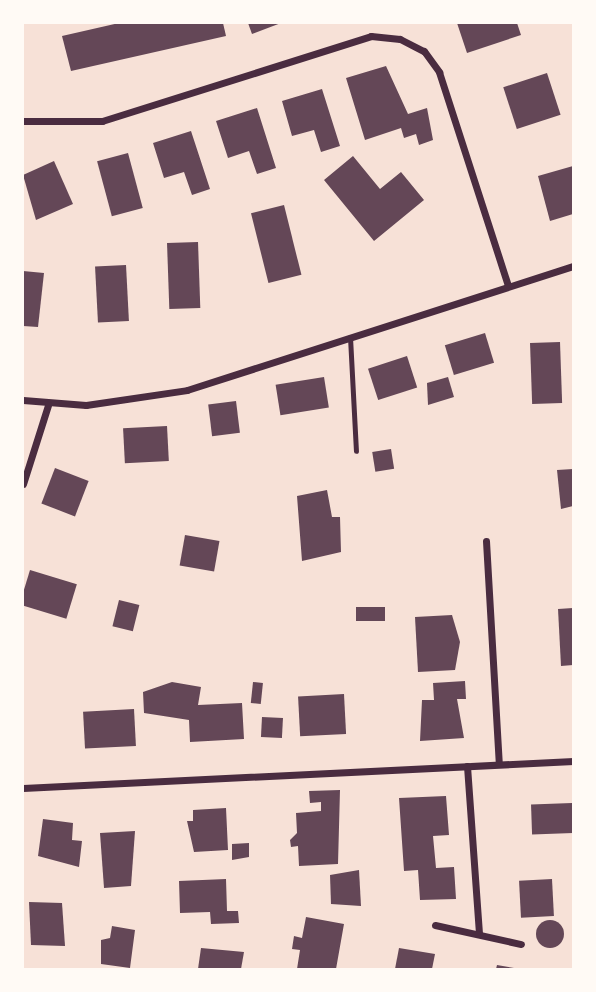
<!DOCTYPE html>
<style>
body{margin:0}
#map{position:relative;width:596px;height:992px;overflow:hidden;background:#f7e1d7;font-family:"IBM Plex Sans",sans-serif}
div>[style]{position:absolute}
.building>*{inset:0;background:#644757;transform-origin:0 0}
.round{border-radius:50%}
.service>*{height:5px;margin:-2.5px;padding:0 2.5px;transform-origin:2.5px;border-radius:2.5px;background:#4a2c40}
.minor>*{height:7px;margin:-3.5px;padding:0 3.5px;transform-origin:3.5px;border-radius:3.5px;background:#4a2c40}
span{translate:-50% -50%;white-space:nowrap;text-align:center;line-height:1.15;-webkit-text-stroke:5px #fffaf5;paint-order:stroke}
.frame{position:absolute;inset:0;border:24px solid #fffaf5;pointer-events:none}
</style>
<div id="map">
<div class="building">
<i style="clip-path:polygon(119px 23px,223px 23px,226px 36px,71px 71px,62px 36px)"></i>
<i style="clip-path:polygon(248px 23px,281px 23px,252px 34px)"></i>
<i style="clip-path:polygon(457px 23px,517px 23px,521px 35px,467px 53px)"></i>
<i style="clip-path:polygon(386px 66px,408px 114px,427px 108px,433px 140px,419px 145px,416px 134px,404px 138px,401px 128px,365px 140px,346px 78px)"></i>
<i style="left:547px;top:73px;width:44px;height:46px;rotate:72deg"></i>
<i style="clip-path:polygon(322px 89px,340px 146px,321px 152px,314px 130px,292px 136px,282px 101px)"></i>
<i style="clip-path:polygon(257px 108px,276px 168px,257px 174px,249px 151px,228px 158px,216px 121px)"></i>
<i style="clip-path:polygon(191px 131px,210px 189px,192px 195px,184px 172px,164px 178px,153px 143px)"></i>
<i style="left:128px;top:153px;width:57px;height:32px;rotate:75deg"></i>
<i style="clip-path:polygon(353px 156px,380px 189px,401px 172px,424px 200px,374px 241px,324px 180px)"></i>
<i style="clip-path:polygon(54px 161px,73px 204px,36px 220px,23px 175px)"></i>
<i style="clip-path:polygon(573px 166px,573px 214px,550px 221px,538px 176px)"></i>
<i style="left:284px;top:205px;width:72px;height:34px;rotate:76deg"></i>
<i style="left:198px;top:242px;width:66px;height:31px;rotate:88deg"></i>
<i style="left:126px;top:265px;width:56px;height:31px;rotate:87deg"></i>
<i style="clip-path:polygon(23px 271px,44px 273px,38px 327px,23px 326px)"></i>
<i style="left:485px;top:333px;width:31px;height:42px;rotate:73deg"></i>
<i style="left:560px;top:342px;width:61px;height:30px;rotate:88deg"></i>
<i style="left:407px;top:356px;width:33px;height:41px;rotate:72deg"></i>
<i style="left:324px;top:377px;width:31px;height:49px;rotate:81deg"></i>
<i style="clip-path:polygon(448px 377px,454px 397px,428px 405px,427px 383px)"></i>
<i style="left:236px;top:401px;width:32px;height:28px;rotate:83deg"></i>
<i style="left:167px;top:426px;width:35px;height:44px;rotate:87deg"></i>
<i style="left:391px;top:449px;width:20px;height:19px;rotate:81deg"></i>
<i style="left:55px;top:468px;width:36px;height:38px;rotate:21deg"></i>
<i style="clip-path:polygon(573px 469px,573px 506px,561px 509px,557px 470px)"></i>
<i style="clip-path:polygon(327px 490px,332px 517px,340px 517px,341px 552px,302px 561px,297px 496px)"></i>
<i style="left:185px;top:535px;width:35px;height:31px;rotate:10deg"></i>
<i style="left:30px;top:570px;width:49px;height:36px;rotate:17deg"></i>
<i style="left:119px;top:600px;width:21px;height:27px;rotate:14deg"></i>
<i style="left:385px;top:607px;width:14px;height:29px;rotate:90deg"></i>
<i style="clip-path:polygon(573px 608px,573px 665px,561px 666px,558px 609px)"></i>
<i style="clip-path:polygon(452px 615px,460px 642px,455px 670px,418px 672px,415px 617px)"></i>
<i style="clip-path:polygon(465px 681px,466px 699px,457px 699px,464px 738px,420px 741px,422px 700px,434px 700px,433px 683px)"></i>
<i style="clip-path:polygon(172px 682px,201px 687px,198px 705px,242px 703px,244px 739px,190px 742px,189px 720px,144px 713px,143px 692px)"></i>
<i style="left:253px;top:682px;width:10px;height:21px;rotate:6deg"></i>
<i style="left:344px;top:694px;width:40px;height:46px;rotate:87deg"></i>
<i style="left:134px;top:709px;width:37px;height:51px;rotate:87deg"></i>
<i style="left:262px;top:717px;width:21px;height:20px;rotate:3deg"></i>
<i style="clip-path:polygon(340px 790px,338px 864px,299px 866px,298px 846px,291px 847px,290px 840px,297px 833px,296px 813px,321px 811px,321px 802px,310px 803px,309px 791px)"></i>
<i style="clip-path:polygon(446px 796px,449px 835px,433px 836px,436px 868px,454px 867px,456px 899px,420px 900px,418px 870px,404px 871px,399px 798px)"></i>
<i style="left:572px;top:803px;width:30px;height:41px;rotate:88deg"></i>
<i style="clip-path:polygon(226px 808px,228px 850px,194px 852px,187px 821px,193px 821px,193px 810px)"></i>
<i style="clip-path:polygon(43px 819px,73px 823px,72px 840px,82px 841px,79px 867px,38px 856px)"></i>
<i style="clip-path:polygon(135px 831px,131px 886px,104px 888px,100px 833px)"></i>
<i style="clip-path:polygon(249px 843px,249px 857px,232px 860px,232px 844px)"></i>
<i style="clip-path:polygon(359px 870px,361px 906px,331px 904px,330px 875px)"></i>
<i style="clip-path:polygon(226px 879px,227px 911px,238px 911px,239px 923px,211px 924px,210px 912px,180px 913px,179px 881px)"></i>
<i style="left:552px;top:879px;width:37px;height:33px;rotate:87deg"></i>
<i style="clip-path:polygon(29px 902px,62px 903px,65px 946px,31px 945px)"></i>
<i style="clip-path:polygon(306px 917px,344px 924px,336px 969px,297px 969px,300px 950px,292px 949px,294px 936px,302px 938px)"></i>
<i class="round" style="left:536px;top:920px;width:28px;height:28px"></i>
<i style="clip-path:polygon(112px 926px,135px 930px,130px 968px,101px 964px,101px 940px,110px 938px)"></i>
<i style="clip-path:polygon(201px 948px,244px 952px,241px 969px,198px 969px)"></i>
<i style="clip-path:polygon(399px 948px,435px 954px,432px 969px,395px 969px)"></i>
<i style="clip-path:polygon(497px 965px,514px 968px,514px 969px,496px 969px)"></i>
</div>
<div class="service">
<i style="left:350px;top:337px;width:114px;rotate:87deg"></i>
</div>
<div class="minor">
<i style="left:23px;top:121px;width:79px"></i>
<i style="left:102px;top:121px;width:282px;rotate:-17.5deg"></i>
<i style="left:371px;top:36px;width:29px;rotate:6deg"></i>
<i style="left:400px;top:39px;width:27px;rotate:27deg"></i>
<i style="left:424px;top:51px;width:26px;rotate:54deg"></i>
<i style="left:439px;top:72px;width:225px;rotate:72.1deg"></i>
<i style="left:23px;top:400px;width:63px;rotate:4.5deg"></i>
<i style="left:86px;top:405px;width:102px;rotate:-8.4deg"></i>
<i style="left:187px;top:390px;width:405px;rotate:-17.8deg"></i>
<i style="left:23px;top:484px;width:83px;rotate:-72.4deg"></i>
<i style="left:486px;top:541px;width:223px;rotate:86.7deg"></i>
<i style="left:467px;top:766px;width:168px;rotate:85.9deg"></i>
<i style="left:23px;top:788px;width:551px;rotate:-2.81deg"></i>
<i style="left:435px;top:925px;width:88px;rotate:12.5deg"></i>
</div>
<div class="frame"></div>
</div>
